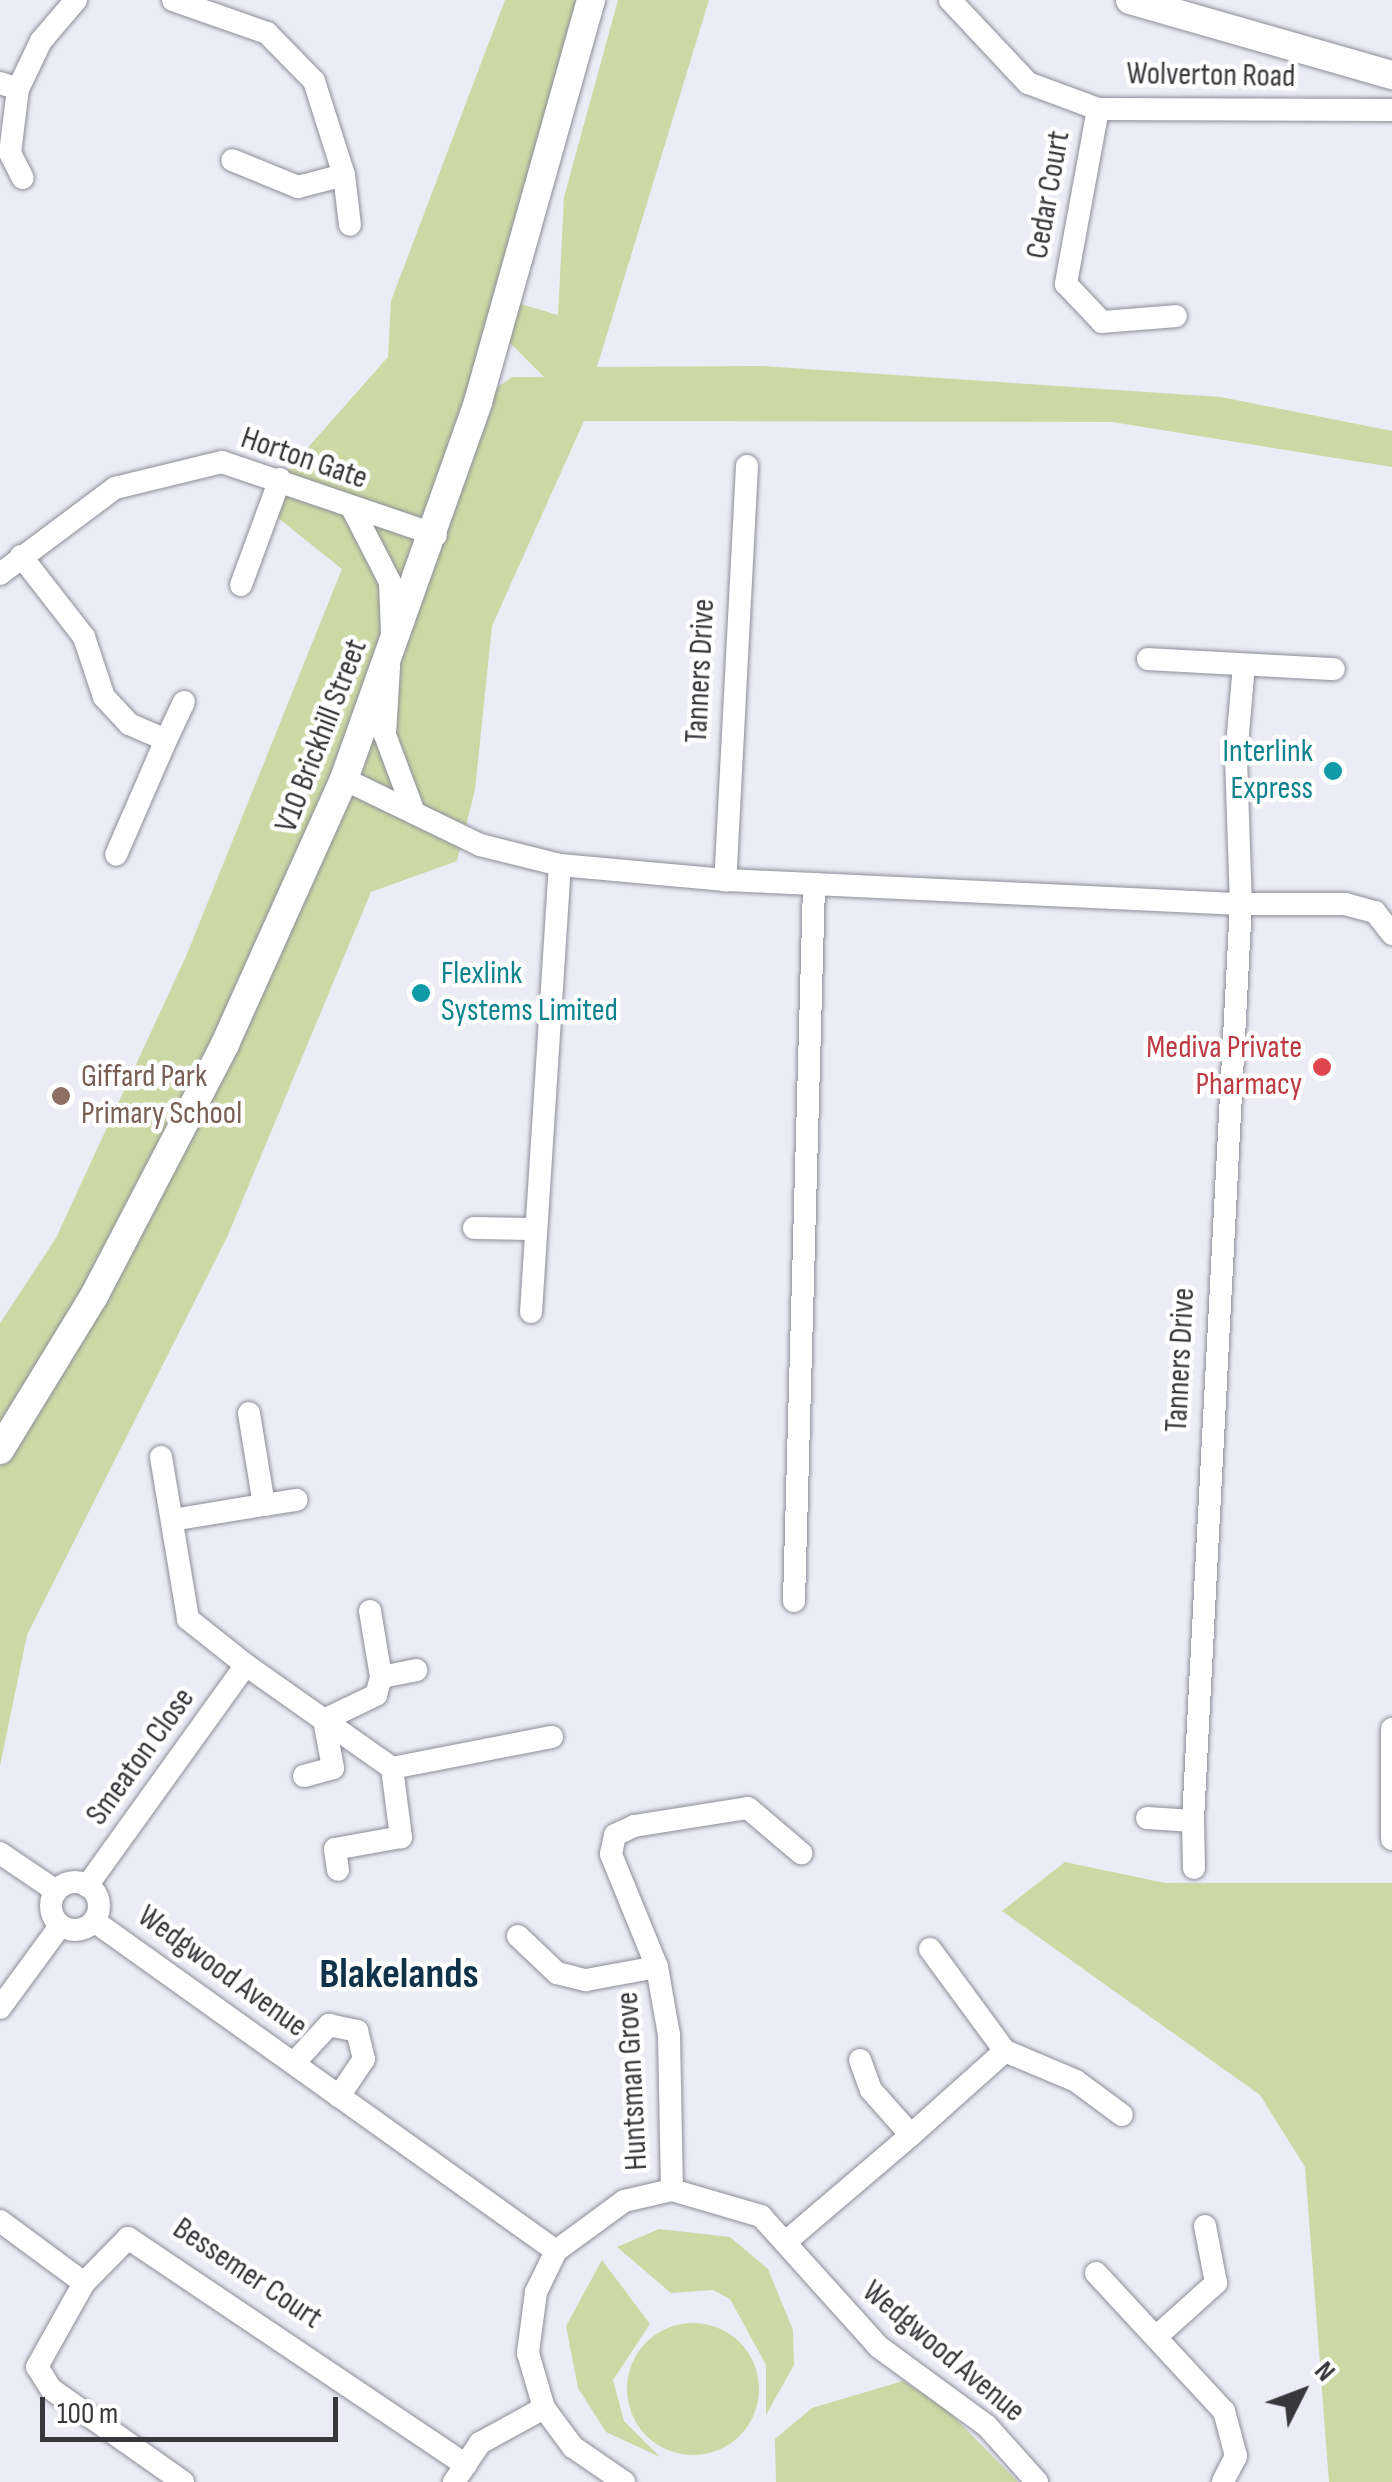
<!DOCTYPE html>
<style>
body{margin:0}
#map{position:relative;width:1392px;height:2482px;overflow:hidden;background:#ebecf6;font-family:"Sofia Sans Condensed",sans-serif}
div>[style]{position:absolute}
.green>*{inset:0;background:#cdd9a5}
.round{border-radius:50%}
.roads{filter:drop-shadow(0 0 2px #8c8d97) drop-shadow(0 0 2px #8c8d97)}
.minor>*{height:22px;margin:-11px;padding:0 11px;transform-origin:11px;border-radius:11px;background:#fff}
.minor>.ring{margin:-11px;padding:0;box-sizing:content-box;background:none;border:22px solid #fff;border-radius:50%}
.tertiary>*{height:28px;margin:-14px;padding:0 14px;transform-origin:14px;border-radius:14px;background:#fff}
.dots>*{width:28px;height:28px;translate:-50% -50%;box-sizing:border-box;border:5px solid #fff;border-radius:50%}
span{translate:-50% -50%;white-space:nowrap;text-align:center;line-height:1.15;-webkit-text-stroke:9px #fff;paint-order:stroke}
.street-label{font-size:32px;color:#38383c}
.culture-label{font-size:32px;color:#0d838f}
.right{translate:-100% -50%;text-align:right}
.left{translate:0 -50%;text-align:left}
.health-label{font-size:32px;color:#be3a42}
.education-label{font-size:32px;color:#785e54}
.district-label{font-size:42px;color:#0f324b;font-weight:700}
.north{position:absolute;left:1252px;top:2342px;width:100px;height:100px;-webkit-text-stroke:8px #fff;paint-order:stroke;rotate:48deg;font-size:28px;font-weight:700;line-height:40px;text-align:center;color:#38383c}
.north::after{content:'';display:block;margin:auto;width:35px;height:45px;background:#38383c;clip-path:polygon(50% 0,100% 100%,50% 72%,0 100%)}
.scale{position:absolute;left:40px;top:2397px;width:298px;height:45px;box-sizing:border-box;border:5px solid #38383c;border-top:0;padding-left:12px;font-size:30px;line-height:35px;white-space:nowrap;color:#38383c;-webkit-text-stroke:8px #fff;paint-order:stroke}
</style>
<div id="map">
<div class="green">
<i style="clip-path:polygon(evenodd,505px 0,582px 0,507px 300px,558px 315px,564px 197px,618px 0,709px 0,597px 367px,761px 366px,1221px 397px,1392px 431px,1392px 467px,1112px 422px,584px 421px,492px 626px,475px 790px,457px 861px,371px 892px,228px 1235px,27px 1635px,0 1766px,0 1323px,56px 1238px,187px 954px,342px 569px,268px 510px,280px 479px,388px 357px,391px 301px,505px 0,499px 332px,544px 377px,512px 377px,479px 400px,499px 332px)"></i>
<i style="clip-path:polygon(1065px 1862px,1165px 1883px,1392px 1883px,1392px 2482px,1329px 2482px,1305px 2167px,1260px 2095px,1002px 1911px)"></i>
<i style="clip-path:polygon(659px 2229px,730px 2237px,768px 2269px,793px 2330px,794px 2365px,766px 2415px,766px 2365px,730px 2299px,713px 2290px,671px 2293px,617px 2247px)"></i>
<i style="clip-path:polygon(602px 2260px,650px 2324px,613px 2380px,624px 2421px,660px 2457px,606px 2432px,578px 2388px,566px 2326px)"></i>
<i class="round" style="left:627px;top:2323px;width:132px;height:132px"></i>
<i style="clip-path:polygon(903px 2381px,942px 2405px,1018px 2482px,776px 2482px,775px 2439px,812px 2408px)"></i>
</div>
<div class="roads">
<div class="minor">
<i style="left:173px;top:0;width:100px;rotate:19.3deg"></i>
<i style="left:267px;top:33px;width:67px;rotate:45.6deg"></i>
<i style="left:314px;top:81px;width:99px;rotate:72.3deg"></i>
<i style="left:344px;top:175px;width:48px;rotate:165.4deg"></i>
<i style="left:298px;top:187px;width:71px;rotate:-157.8deg"></i>
<i style="left:950px;top:0;width:114px;rotate:46.8deg"></i>
<i style="left:1028px;top:83px;width:75px;rotate:20.4deg"></i>
<i style="left:1098px;top:109px;width:294px;rotate:0.2deg"></i>
<i style="left:0;top:83px;width:19px;rotate:18deg"></i>
<i style="left:18px;top:89px;width:64px;rotate:97.1deg"></i>
<i style="left:10px;top:153px;width:28px;rotate:63deg"></i>
<i style="left:18px;top:89px;width:53px;rotate:-64.4deg"></i>
<i style="left:41px;top:41px;width:54px;rotate:-49.5deg"></i>
<i style="left:1098px;top:109px;width:178px;rotate:100.4deg"></i>
<i style="left:1066px;top:284px;width:52px;rotate:46.5deg"></i>
<i style="left:1102px;top:322px;width:74px;rotate:-4.6deg"></i>
<i style="left:344px;top:175px;width:50px;rotate:83.2deg"></i>
<i style="left:747px;top:466px;width:415px;rotate:93deg"></i>
<i style="left:725px;top:880px;width:89px;rotate:2.6deg"></i>
<i style="left:353px;top:510px;width:81px;rotate:62.8deg"></i>
<i style="left:390px;top:582px;width:51px;rotate:87.8deg"></i>
<i style="left:21px;top:556px;width:103px;rotate:52.1deg"></i>
<i style="left:84px;top:637px;width:63px;rotate:71.6deg"></i>
<i style="left:104px;top:697px;width:37px;rotate:47deg"></i>
<i style="left:129px;top:724px;width:40px;rotate:23.4deg"></i>
<i style="left:166px;top:740px;width:125px;rotate:113.5deg"></i>
<i style="left:0;top:574px;width:144px;rotate:-36.8deg"></i>
<i style="left:115px;top:488px;width:110px;rotate:-13.7deg"></i>
<i style="left:222px;top:462px;width:226px;rotate:18.8deg"></i>
<i style="left:241px;top:585px;width:113px;rotate:-69.8deg"></i>
<i style="left:1148px;top:659px;width:186px;rotate:3.1deg"></i>
<i style="left:1244px;top:665px;width:92px;rotate:95deg"></i>
<i style="left:1236px;top:757px;width:147px;rotate:88.1deg"></i>
<i style="left:1241px;top:904px;width:104px"></i>
<i style="left:1345px;top:904px;width:31px;rotate:15deg"></i>
<i style="left:1375px;top:912px;width:28px;rotate:52deg"></i>
<i style="left:389px;top:667px;width:68px;rotate:93.4deg"></i>
<i style="left:385px;top:735px;width:82px;rotate:69.4deg"></i>
<i style="left:166px;top:740px;width:42px;rotate:-64.7deg"></i>
<i style="left:344px;top:779px;width:151px;rotate:25.9deg"></i>
<i style="left:480px;top:845px;width:82px;rotate:14deg"></i>
<i style="left:474px;top:1228px;width:58px;rotate:1deg"></i>
<i style="left:531px;top:1312px;width:448px;rotate:-86.3deg"></i>
<i style="left:560px;top:865px;width:166px;rotate:5.2deg"></i>
<i style="left:161px;top:1457px;width:164px;rotate:80.5deg"></i>
<i style="left:188px;top:1619px;width:74px;rotate:38.4deg"></i>
<i style="left:264px;top:1505px;width:33px;rotate:-9deg"></i>
<i style="left:172px;top:1520px;width:93px;rotate:-9.3deg"></i>
<i style="left:264px;top:1505px;width:93px;rotate:-99.3deg"></i>
<i style="left:794px;top:1601px;width:717px;rotate:-88.4deg"></i>
<i style="left:814px;top:884px;width:427px;rotate:2.7deg"></i>
<i style="left:1241px;top:904px;width:918px;rotate:93deg"></i>
<i style="left:1193px;top:1821px;width:46px;rotate:-176.3deg"></i>
<i style="left:370px;top:1611px;width:67px;rotate:80.5deg"></i>
<i style="left:381px;top:1677px;width:36px;rotate:-11deg"></i>
<i style="left:1392px;top:1729px;width:110px;rotate:90deg"></i>
<i style="left:392px;top:1768px;width:163px;rotate:-11deg"></i>
<i style="left:304px;top:1776px;width:30px;rotate:-15deg"></i>
<i style="left:333px;top:1768px;width:49px;rotate:-100.6deg"></i>
<i style="left:324px;top:1720px;width:58px;rotate:-25.7deg"></i>
<i style="left:376px;top:1695px;width:19px;rotate:-74deg"></i>
<i style="left:1193px;top:1821px;width:47px;rotate:88.8deg"></i>
<i style="left:0;top:1853px;width:68px;rotate:34.2deg"></i>
<i class="ring" style="left:51px;top:1882px;width:26px;height:26px"></i>
<i style="left:87px;top:1886px;width:272px;rotate:-54.3deg"></i>
<i style="left:246px;top:1665px;width:179px;rotate:35.2deg"></i>
<i style="left:392px;top:1768px;width:70px;rotate:82.6deg"></i>
<i style="left:401px;top:1837px;width:67px;rotate:169.7deg"></i>
<i style="left:335px;top:1849px;width:21px;rotate:82deg"></i>
<i style="left:94px;top:1921px;width:568px;rotate:35.54deg"></i>
<i style="left:556px;top:2251px;width:46px;rotate:116deg"></i>
<i style="left:536px;top:2292px;width:62px;rotate:97.5deg"></i>
<i style="left:528px;top:2353px;width:57px;rotate:73.8deg"></i>
<i style="left:544px;top:2408px;width:49px;rotate:53.4deg"></i>
<i style="left:573px;top:2447px;width:62px;rotate:34.5deg"></i>
<i style="left:518px;top:1936px;width:54px;rotate:43.5deg"></i>
<i style="left:557px;top:1973px;width:30px;rotate:14deg"></i>
<i style="left:586px;top:1980px;width:72px;rotate:-10.4deg"></i>
<i style="left:657px;top:1967px;width:122px;rotate:-112.2deg"></i>
<i style="left:611px;top:1854px;width:19px;rotate:-78deg"></i>
<i style="left:615px;top:1835px;width:21px;rotate:-25deg"></i>
<i style="left:634px;top:1826px;width:115px;rotate:-9deg"></i>
<i style="left:748px;top:1808px;width:70px;rotate:40.3deg"></i>
<i style="left:930px;top:1949px;width:127px;rotate:53.7deg"></i>
<i style="left:657px;top:1967px;width:69px;rotate:80deg"></i>
<i style="left:669px;top:2035px;width:155px;rotate:88.9deg"></i>
<i style="left:0;top:2008px;width:102px;rotate:-53.8deg"></i>
<i style="left:860px;top:2060px;width:32px;rotate:70deg"></i>
<i style="left:871px;top:2090px;width:60px;rotate:48.4deg"></i>
<i style="left:911px;top:2135px;width:126px;rotate:-41.8deg"></i>
<i style="left:1005px;top:2051px;width:77px;rotate:22.9deg"></i>
<i style="left:1076px;top:2081px;width:57px;rotate:36.5deg"></i>
<i style="left:294px;top:2063px;width:52px;rotate:-47.4deg"></i>
<i style="left:329px;top:2025px;width:29px;rotate:12deg"></i>
<i style="left:357px;top:2031px;width:29px;rotate:76deg"></i>
<i style="left:364px;top:2059px;width:45px;rotate:124deg"></i>
<i style="left:0;top:2221px;width:104px;rotate:36.4deg"></i>
<i style="left:788px;top:2240px;width:162px;rotate:-40.5deg"></i>
<i style="left:556px;top:2251px;width:84px;rotate:-36.3deg"></i>
<i style="left:624px;top:2201px;width:49px;rotate:-12.9deg"></i>
<i style="left:672px;top:2190px;width:93px;rotate:16.3deg"></i>
<i style="left:761px;top:2216px;width:176px;rotate:48deg"></i>
<i style="left:879px;top:2347px;width:134px;rotate:36.2deg"></i>
<i style="left:987px;top:2426px;width:75px;rotate:48.2deg"></i>
<i style="left:1096px;top:2273px;width:188px;rotate:47.2deg"></i>
<i style="left:1224px;top:2411px;width:47px;rotate:75.1deg"></i>
<i style="left:1236px;top:2456px;width:29px;rotate:117deg"></i>
<i style="left:1156px;top:2337px;width:81px;rotate:-42deg"></i>
<i style="left:1216px;top:2283px;width:58px;rotate:-100.9deg"></i>
<i style="left:183px;top:2482px;width:161px;rotate:-144.8deg"></i>
<i style="left:51px;top:2389px;width:26px;rotate:-122deg"></i>
<i style="left:37px;top:2367px;width:96px;rotate:-60.8deg"></i>
<i style="left:84px;top:2283px;width:63px;rotate:-45.6deg"></i>
<i style="left:128px;top:2238px;width:407px;rotate:33.9deg"></i>
<i style="left:454px;top:2482px;width:47px;rotate:-56.3deg"></i>
<i style="left:480px;top:2443px;width:73px;rotate:-28.7deg"></i>
</div>
<div class="tertiary">
<i style="left:1130px;top:0;width:273px;rotate:16deg"></i>
<i style="left:0;top:1450px;width:180px;rotate:-58.6deg"></i>
<i style="left:94px;top:1296px;width:284px;rotate:-62.5deg"></i>
<i style="left:225px;top:1044px;width:290px;rotate:-65.8deg"></i>
<i style="left:344px;top:779px;width:400px;rotate:-70.4deg"></i>
<i style="left:478px;top:402px;width:418px;rotate:-74.3deg"></i>
</div>
</div>
<div class="dots">
<i style="left:1333px;top:771px;background:#0f9aa8"></i>
<i style="left:421px;top:993px;background:#0f9aa8"></i>
<i style="left:1322px;top:1067px;background:#e0444e"></i>
<i style="left:61px;top:1096px;background:#8d6e63"></i>
</div>
<div class="street-label">
<span style="left:1211px;top:76px;rotate:1deg">Wolverton Road</span>
<span style="left:1049px;top:195px;rotate:-80deg">Cedar Court</span>
<span style="left:304px;top:459px;rotate:19deg">Horton Gate</span>
<span style="left:701px;top:671px;rotate:-87deg">Tanners Drive</span>
<span style="left:322px;top:736px;rotate:-69deg">V10 Brickhill Street</span>
<span style="left:1181px;top:1360px;rotate:-87deg">Tanners Drive</span>
<span style="left:141px;top:1757px;rotate:-54deg">Smeaton Close</span>
<span style="left:222px;top:1972px;rotate:36deg">Wedgwood Avenue</span>
<span style="left:633px;top:2081px;rotate:-93deg">Huntsman Grove</span>
<span style="left:247px;top:2274px;rotate:34deg">Bessemer Court</span>
<span style="left:943px;top:2352px;rotate:40deg">Wedgwood Avenue</span>
</div>
<div class="culture-label">
<span class="right" style="left:1313px;top:771px">Interlink<br>Express</span>
<span class="left" style="left:441px;top:993px">Flexlink<br>Systems Limited</span>
</div>
<div class="health-label">
<span class="right" style="left:1302px;top:1067px">Mediva Private<br>Pharmacy</span>
</div>
<div class="education-label">
<span class="left" style="left:81px;top:1096px">Giffard Park<br>Primary School</span>
</div>
<div class="district-label">
<span style="left:399px;top:1975px">Blakelands</span>
</div>
<div class="north">N</div>
<div class="scale">100 m</div>
</div>
